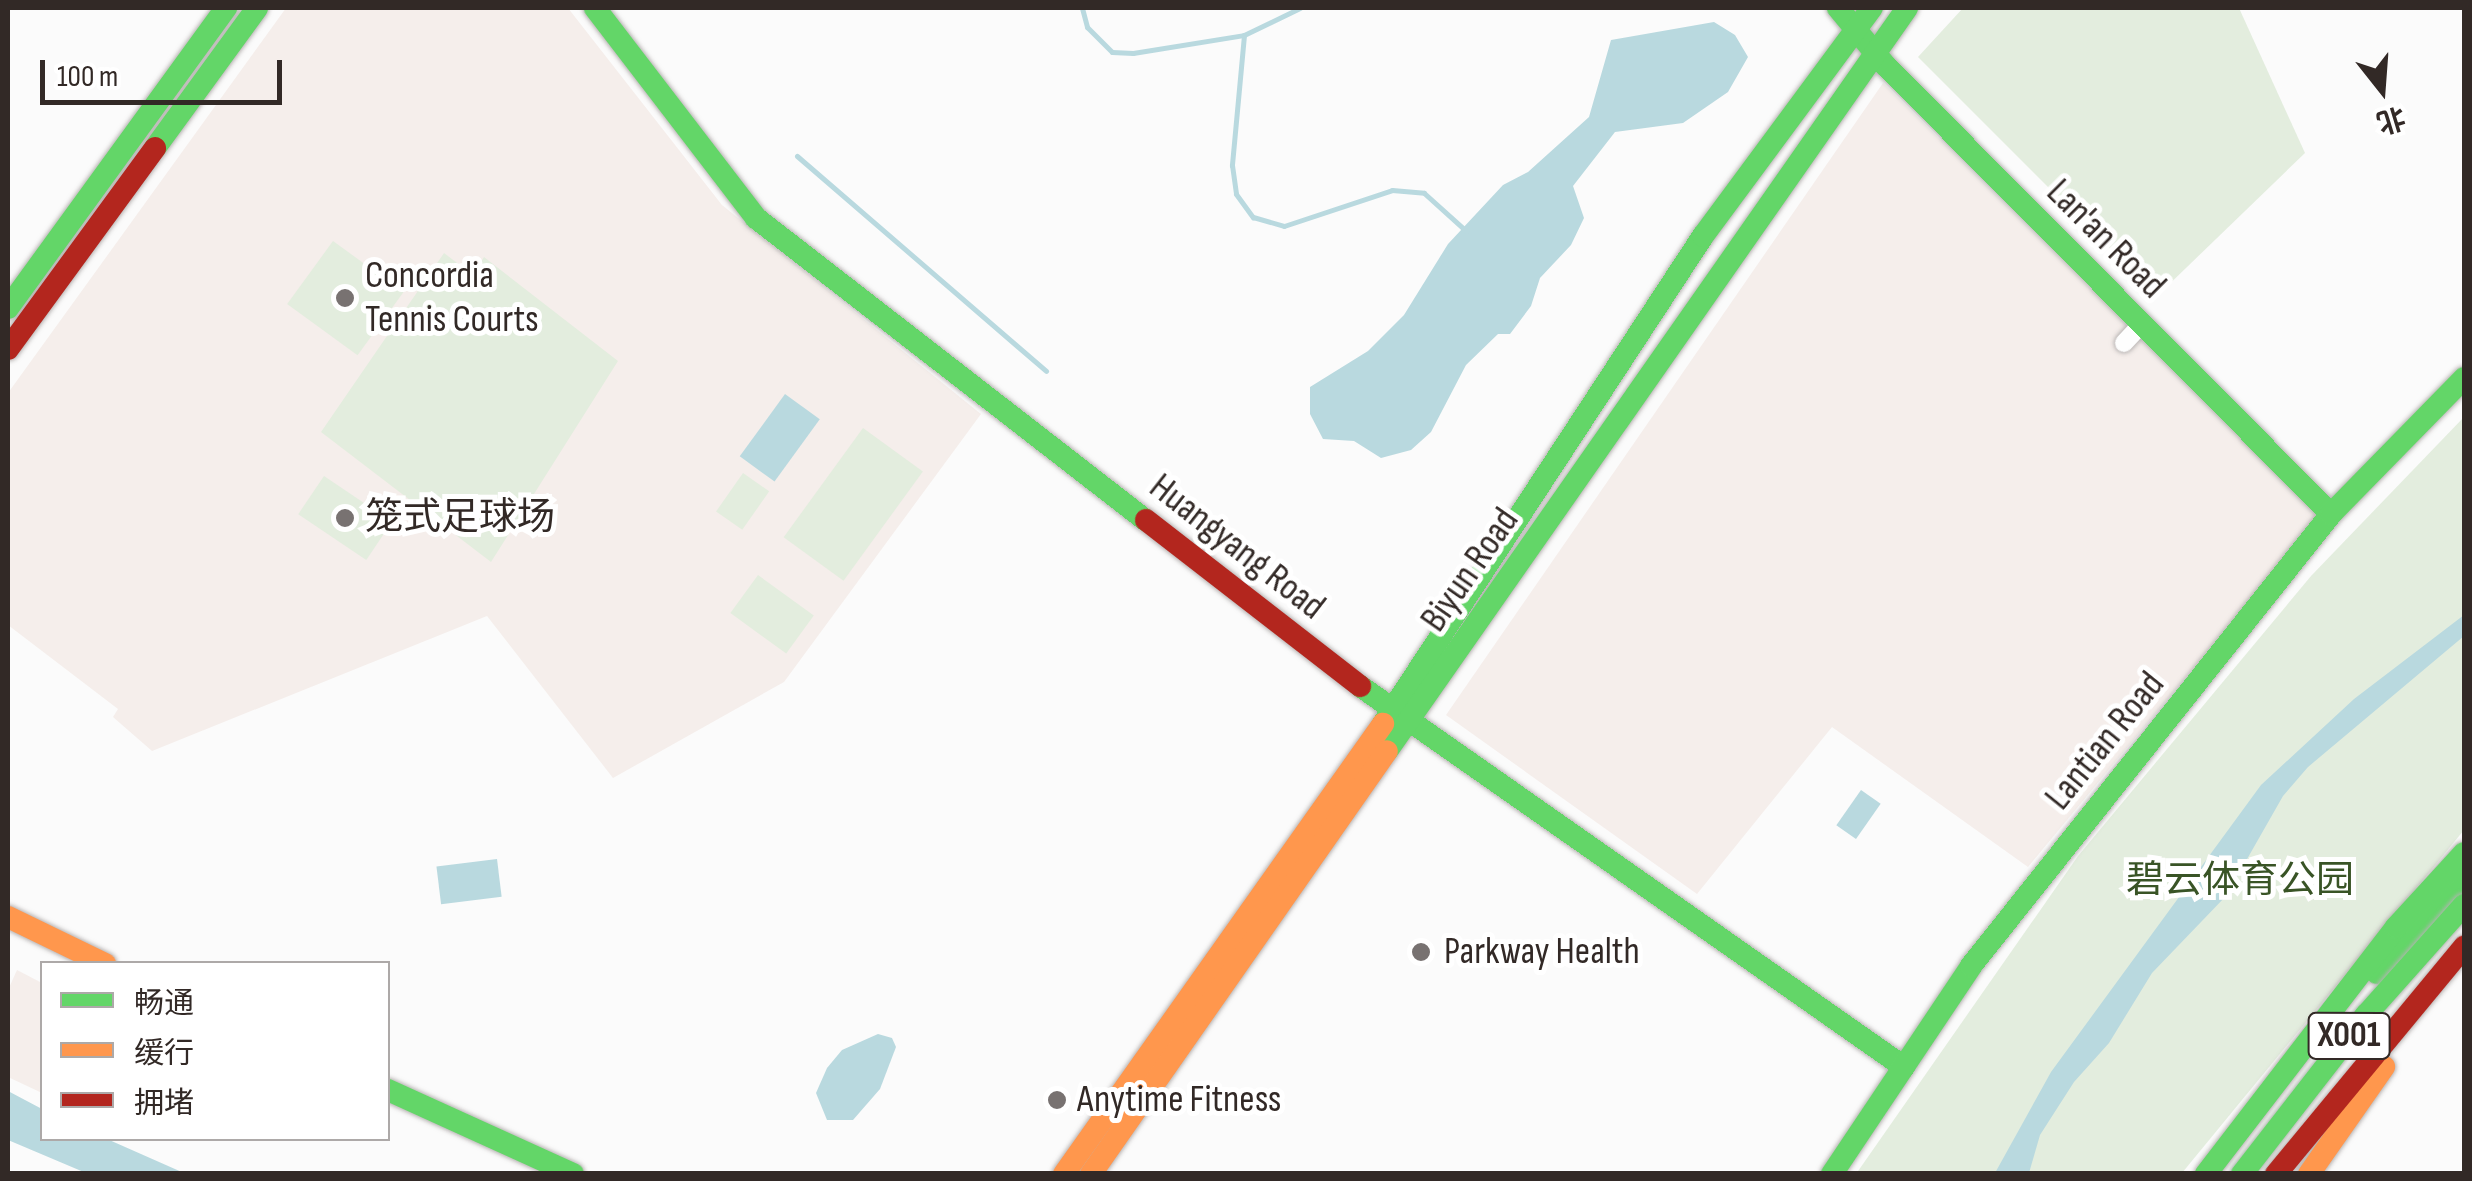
<!DOCTYPE html>
<meta charset="utf-8">
<style>
body{margin:0}
#map{position:relative;width:2472px;height:1181px;overflow:hidden;background:#fbfbfb;font-family:"Sofia Sans Condensed","Noto Sans SC",sans-serif}
div>[style]{position:absolute}
.built>*{inset:0;background:#f5eeeb}
.green>*{inset:0;background:#e3edde;transform-origin:0 0}
.water>*{inset:0;background:#b9d9df;transform-origin:0 0}
.stream>*{height:5px;margin:-2.5px;padding:0 2.5px;transform-origin:2.5px;border-radius:2.5px;background:#b9d9df}
.roads{filter:drop-shadow(0 0 2px #b9b5b4) drop-shadow(0 0 2px #b9b5b4)}
.street>*{height:18px;margin:-9px;padding:0 9px;transform-origin:9px;border-radius:9px;background:#fefefe}
.fast>*{height:22px;margin:-11px;padding:0 11px;transform-origin:11px;border-radius:11px;background:#63d668}
.slow>*{height:22px;margin:-11px;padding:0 11px;transform-origin:11px;border-radius:11px;background:#ff974d}
.jam>*{height:22px;margin:-11px;padding:0 11px;transform-origin:11px;border-radius:11px;background:#b3261e}
.bridges{filter:drop-shadow(0 0 2px #afb5ae) drop-shadow(0 0 2px #afb5ae)}
.fast-bridge>*{height:22px;margin:-11px;padding:0 11px;transform-origin:11px;border-radius:11px;background:#63d668}
.dots>*{width:28px;height:28px;translate:-50% -50%;box-sizing:border-box;border:5px solid #fff;border-radius:50%}
span{translate:-50% -50%;white-space:nowrap;text-align:center;line-height:1.15;-webkit-text-stroke:10px #fff;paint-order:stroke}
.shield-label span{padding:2px 8px;background:#fff;border:2px solid;border-radius:8px;-webkit-text-stroke-width:0}
.shield-label{font-size:35px;color:#322926;font-weight:700}
.street-label{font-size:38px;color:#322926}
.poi-label{font-size:38px;color:#322926}
.left{translate:0 -50%;text-align:left}
.park-label{font-size:38px;color:#395426}
.frame{position:absolute;inset:0;border:10px solid #322926;pointer-events:none}
.legend{position:absolute;left:40px;top:961px;width:350px;height:180px;box-sizing:border-box;background:#fff;border:2px solid #ada9a8;margin:0;padding:12px 18px;list-style:none;font-size:30px;color:#322926}
.legend li{display:flex;align-items:center;gap:20px;height:50px}
.legend b{width:50px;border:2px solid #ada9a8}
.north{position:absolute;left:2332px;top:40px;width:100px;height:100px;-webkit-text-stroke:8px #fff;paint-order:stroke;rotate:163deg;font-size:28px;font-weight:700;line-height:40px;text-align:center;color:#322926}
.north::after{content:'';display:block;margin:auto;width:35px;height:45px;background:#322926;clip-path:polygon(50% 0,100% 100%,50% 72%,0 100%)}
.scale{position:absolute;left:40px;top:60px;width:242px;height:45px;box-sizing:border-box;border:5px solid #322926;border-top:0;padding-left:12px;font-size:30px;line-height:35px;white-space:nowrap;color:#322926;-webkit-text-stroke:8px #fff;paint-order:stroke}
</style>
<div id="map">
<div class="built">
<i style="clip-path:polygon(286px 8px,568px 8px,722px 205px,981px 414px,784px 682px,613px 778px,487px 616px,152px 751px,113px 717px,118px 709px,8px 625px,8px 393px)"></i>
<i style="clip-path:polygon(1883px 83px,2319px 516px,2028px 867px,1832px 727px,1697px 894px,1446px 715px)"></i>
<i style="clip-path:polygon(17px 970px,42px 983px,42px 1093px,8px 1077px,8px 990px)"></i>
</div>
<div class="green">
<i style="clip-path:polygon(1963px 8px,2239px 8px,2305px 153px,2157px 296px,1918px 57px)"></i>
<i style="left:333px;top:241px;width:87px;height:78px;rotate:36deg"></i>
<i style="clip-path:polygon(444px 253px,473px 275px,484px 257px,618px 361px,491px 562px,321px 432px)"></i>
<i style="clip-path:polygon(2464px 417px,2464px 830px,2182px 1173px,1856px 1174px,2078px 856px,2311px 576px)"></i>
<i style="left:863px;top:428px;width:74px;height:135px;rotate:36deg"></i>
<i style="left:743px;top:473px;width:32px;height:47px;rotate:35deg"></i>
<i style="left:324px;top:476px;width:82px;height:46px;rotate:34deg"></i>
<i style="left:758px;top:575px;width:69px;height:47px;rotate:36deg"></i>
</div>
<div class="water">
<i style="clip-path:polygon(1714px 22px,1735px 35px,1748px 57px,1728px 92px,1683px 123px,1615px 132px,1573px 186px,1584px 218px,1571px 245px,1540px 278px,1531px 306px,1510px 334px,1498px 334px,1466px 365px,1431px 432px,1411px 450px,1381px 458px,1354px 441px,1323px 439px,1310px 414px,1310px 387px,1368px 351px,1404px 315px,1448px 244px,1503px 185px,1528px 172px,1589px 117px,1611px 40px)"></i>
<i style="left:785px;top:394px;width:43px;height:77px;rotate:36deg"></i>
<i style="clip-path:polygon(2464px 615px,2464px 636px,2308px 767px,2283px 796px,2226px 896px,2152px 973px,2109px 1043px,2074px 1082px,2040px 1135px,2029px 1173px,1995px 1173px,2051px 1072px,2261px 785px,2354px 699px)"></i>
<i style="left:1861px;top:790px;width:24px;height:43px;rotate:35deg"></i>
<i style="left:497px;top:859px;width:38px;height:61px;rotate:83deg"></i>
<i style="clip-path:polygon(878px 1034px,892px 1038px,896px 1047px,880px 1089px,853px 1120px,827px 1120px,816px 1093px,827px 1068px,842px 1050px)"></i>
<i style="clip-path:polygon(8px 1091px,42px 1109px,42px 1138px,107px 1139px,184px 1173px,86px 1173px,8px 1140px)"></i>
</div>
<div class="stream">
<i style="left:1082px;top:8px;width:20px;rotate:75deg"></i>
<i style="left:1087px;top:27px;width:35px;rotate:45deg"></i>
<i style="left:1112px;top:52px;width:21px;rotate:3deg"></i>
<i style="left:1133px;top:53px;width:112px;rotate:-9.2deg"></i>
<i style="left:1244px;top:35px;width:62px;rotate:-25.7deg"></i>
<i style="left:1244px;top:35px;width:131px;rotate:95.3deg"></i>
<i style="left:1232px;top:165px;width:29px;rotate:82deg"></i>
<i style="left:1236px;top:194px;width:29px;rotate:54deg"></i>
<i style="left:1253px;top:217px;width:32px;rotate:16deg"></i>
<i style="left:1284px;top:226px;width:114px;rotate:-18.4deg"></i>
<i style="left:1392px;top:190px;width:32px;rotate:5deg"></i>
<i style="left:1424px;top:193px;width:57px;rotate:42.1deg"></i>
<i style="left:797px;top:156px;width:329px;rotate:40.8deg"></i>
</div>
<div class="roads">
<div class="street">
<i style="left:2124px;top:343px;width:26px;rotate:-47deg"></i>
</div>
<div class="fast">
<i style="left:595px;top:8px;width:265px;rotate:52.5deg"></i>
<i style="left:756px;top:218px;width:493px;rotate:37.8deg"></i>
<i style="left:1838px;top:8px;width:74px;rotate:50.5deg"></i>
<i style="left:1885px;top:65px;width:633px;rotate:45.19deg"></i>
<i style="left:155px;top:148px;width:173px;rotate:-53.9deg"></i>
<i style="left:8px;top:308px;width:371px;rotate:-54deg"></i>
<i style="left:1360px;top:686px;width:664px;rotate:35.01deg"></i>
<i style="left:1383px;top:724px;width:584px;rotate:-56.75deg"></i>
<i style="left:1703px;top:236px;width:284px;rotate:-53.5deg"></i>
<i style="left:1387px;top:751px;width:907px;rotate:-55.01deg"></i>
<i style="left:2377px;top:973px;width:129px;rotate:-47.5deg"></i>
<i style="left:388px;top:1090px;width:203px;rotate:24.4deg"></i>
<i style="left:1832px;top:1174px;width:250px;rotate:-56.2deg"></i>
<i style="left:1971px;top:966px;width:578px;rotate:-51.46deg"></i>
<i style="left:2331px;top:514px;width:190px;rotate:-45.6deg"></i>
<i style="left:2206px;top:1174px;width:312px;rotate:-52.4deg"></i>
<i style="left:2396px;top:927px;width:100px;rotate:-47.4deg"></i>
</div>
<div class="slow">
<i style="left:8px;top:917px;width:108px;rotate:25.9deg"></i>
<i style="left:1064px;top:1174px;width:552px;rotate:-54.67deg"></i>
<i style="left:1091px;top:1174px;width:516px;rotate:-55.02deg"></i>
<i style="left:2309px;top:1174px;width:131px;rotate:-55deg"></i>
</div>
<div class="jam">
<i style="left:8px;top:349px;width:249px;rotate:-53.8deg"></i>
<i style="left:1146px;top:520px;width:271px;rotate:37.8deg"></i>
<i style="left:2276px;top:1174px;width:295px;rotate:-50.4deg"></i>
</div>
</div>
<div class="bridges">
<div class="fast-bridge">
<i style="left:2242px;top:1174px;width:202px;rotate:-52.1deg"></i>
<i style="left:2366px;top:1015px;width:147px;rotate:-48.3deg"></i>
</div>
</div>
<div class="dots">
<i style="left:345px;top:298px;background:#787271"></i>
<i style="left:345px;top:518px;background:#787271"></i>
<i style="left:1421px;top:952px;background:#787271"></i>
<i style="left:1057px;top:1100px;background:#787271"></i>
</div>
<div class="shield-label">
<span style="left:2349px;top:1036px">X001</span>
</div>
<div class="street-label">
<span style="left:2106px;top:239px;rotate:45deg">Lan'an Road</span>
<span style="left:1237px;top:547px;rotate:38deg">Huangyang Road</span>
<span style="left:1470px;top:570px;rotate:-55deg">Biyun Road</span>
<span style="left:2105px;top:741px;rotate:-51deg">Lantian Road</span>
</div>
<div class="poi-label">
<span class="left" style="left:365px;top:298px">Concordia<br>Tennis Courts</span>
<span class="left" style="left:365px;top:518px">笼式足球场</span>
<span class="left" style="left:1444px;top:952px">Parkway Health</span>
<span class="left" style="left:1077px;top:1100px">Anytime Fitness</span>
</div>
<div class="park-label">
<span style="left:2240px;top:881px">碧云体育公园</span>
</div>
<div class="frame"></div>
<ul class="legend">
<li><b style="height:12px;background:#63d668"></b>畅通</li>
<li><b style="height:12px;background:#ff974d"></b>缓行</li>
<li><b style="height:12px;background:#b3261e"></b>拥堵</li>
</ul>
<div class="north">北</div>
<div class="scale">100 m</div>
</div>
